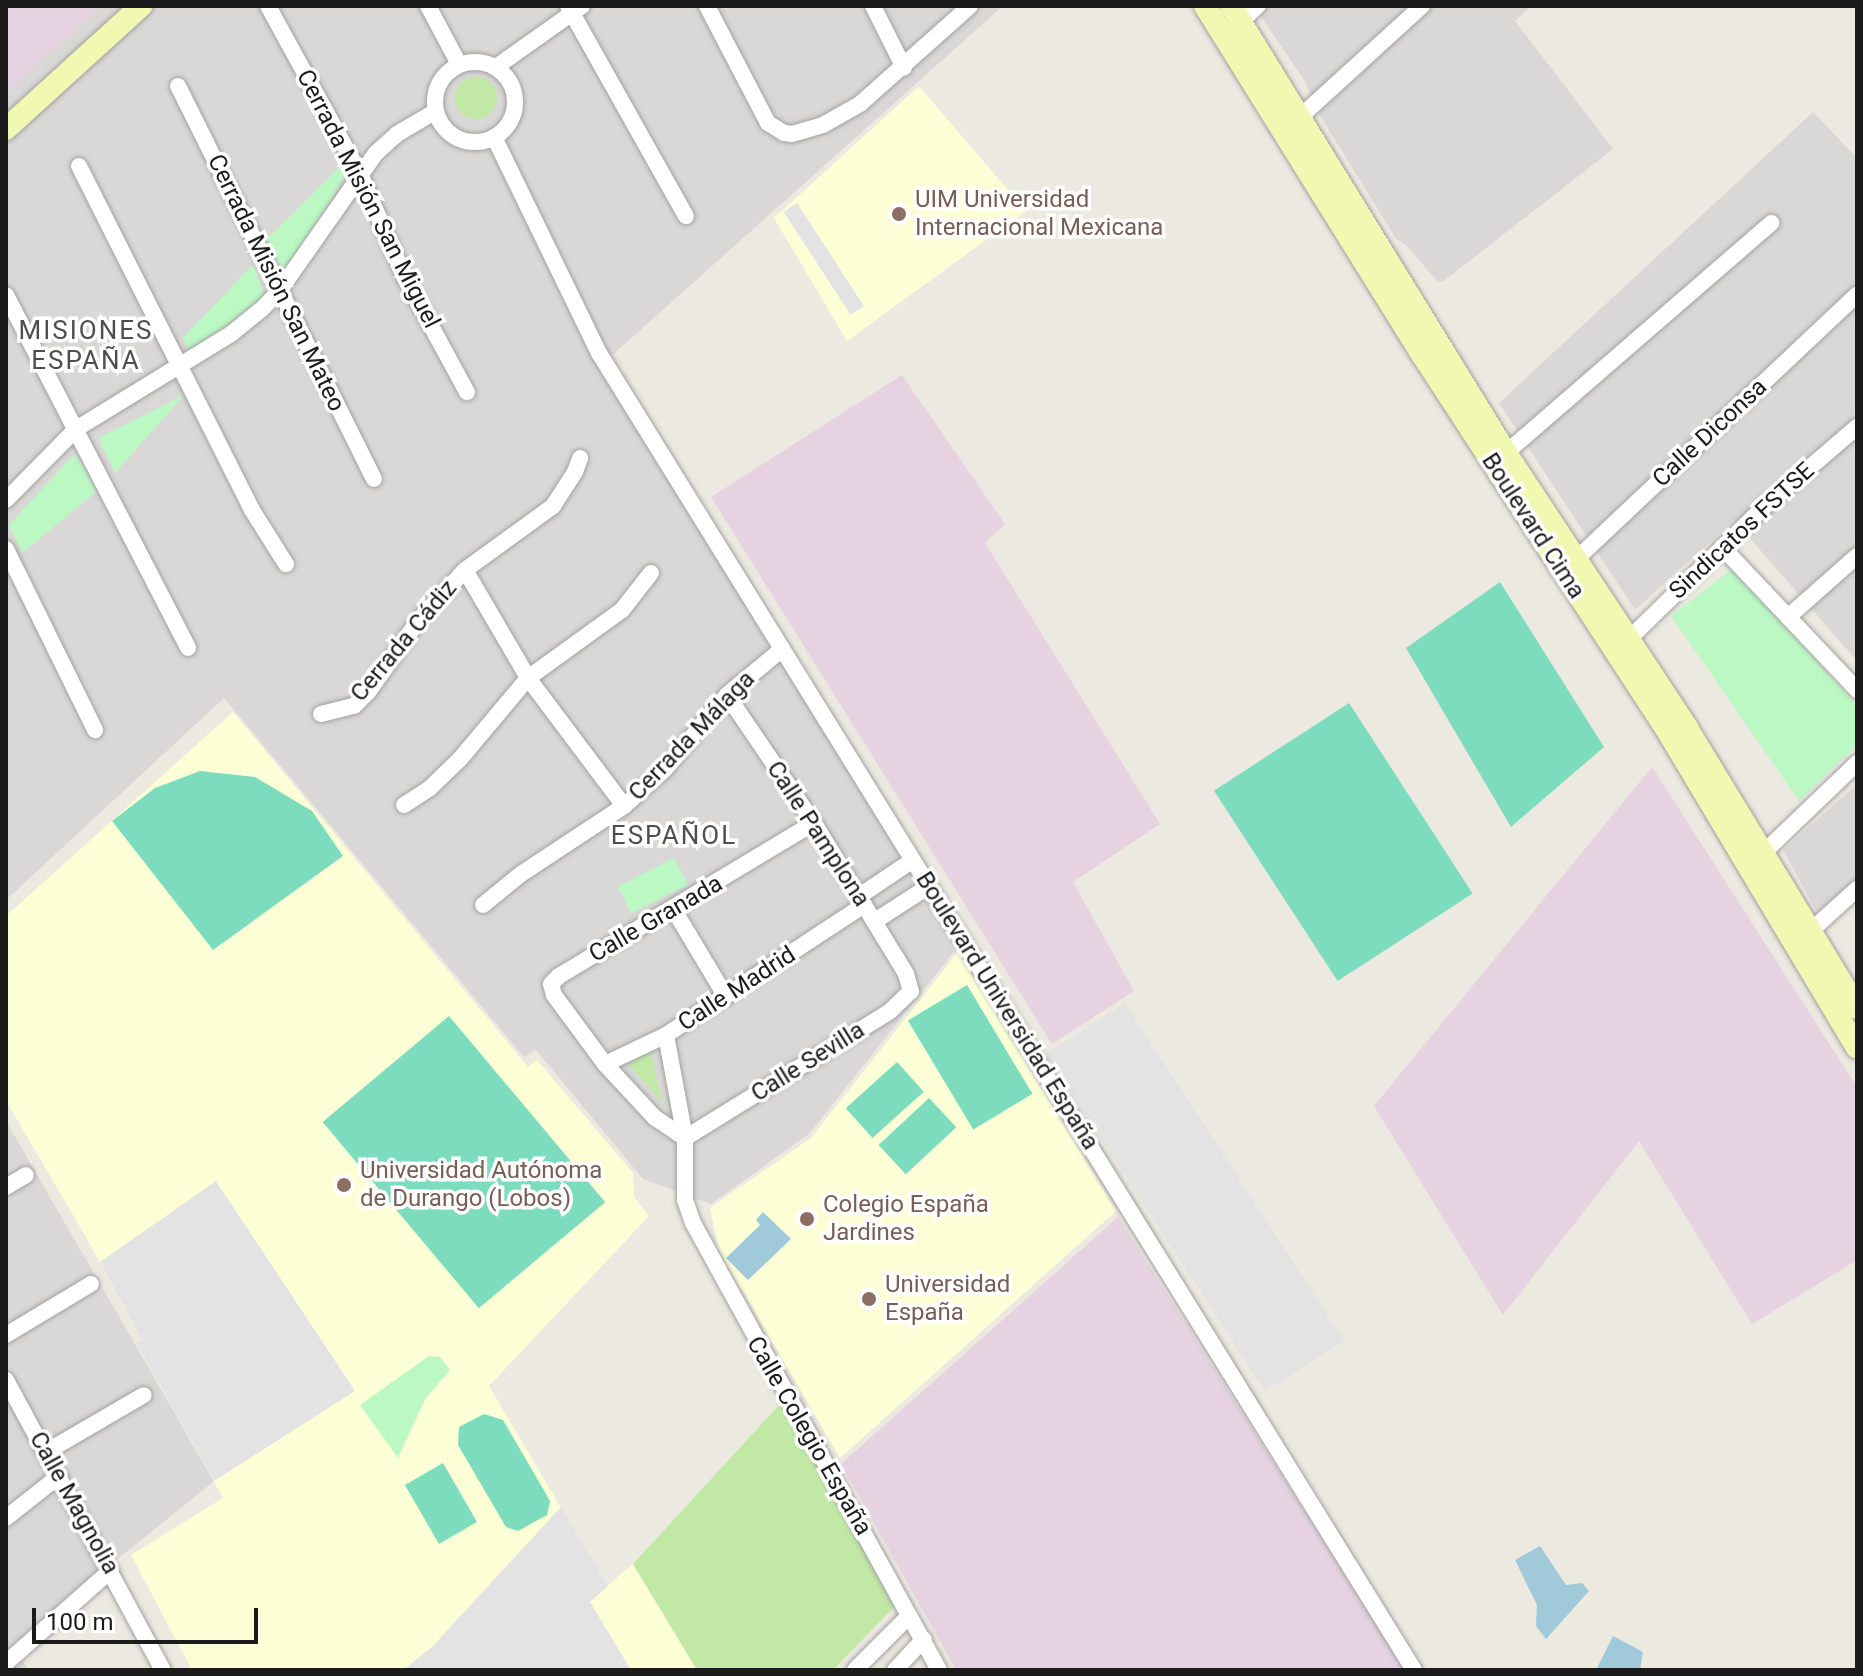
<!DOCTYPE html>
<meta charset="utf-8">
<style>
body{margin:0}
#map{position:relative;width:1863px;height:1676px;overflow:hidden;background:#ece9e0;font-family:Roboto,sans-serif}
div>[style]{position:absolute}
.residential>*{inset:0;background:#d9d8d7}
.industrial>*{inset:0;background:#e6d2e0}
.education>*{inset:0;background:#fcffd6}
.grass>*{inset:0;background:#c1e8a5}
.round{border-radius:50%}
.park>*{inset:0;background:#bbf8c4;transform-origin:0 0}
.pitch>*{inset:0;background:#7ddcbe;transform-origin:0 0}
.parking>*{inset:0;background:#e3e3e3;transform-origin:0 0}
.water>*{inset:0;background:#a0c9da}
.roads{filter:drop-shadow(0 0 2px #a2a2a2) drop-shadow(0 0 2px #a2a2a2)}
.minor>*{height:16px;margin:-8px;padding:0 8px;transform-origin:8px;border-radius:8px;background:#fff}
.minor>.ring{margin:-8px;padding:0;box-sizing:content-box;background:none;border:16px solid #fff;border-radius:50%}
.secondary>*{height:22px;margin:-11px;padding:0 11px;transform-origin:11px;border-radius:11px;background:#f0f8b2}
.dots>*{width:22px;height:22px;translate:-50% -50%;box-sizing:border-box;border:4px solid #fff;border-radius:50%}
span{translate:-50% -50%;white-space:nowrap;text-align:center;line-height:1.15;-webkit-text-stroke:7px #fff;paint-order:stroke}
.street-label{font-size:24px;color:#1b1b1b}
.education-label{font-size:24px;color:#785e54}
.left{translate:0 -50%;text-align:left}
.neighbourhood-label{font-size:26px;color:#4e4e4e;letter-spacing:2px}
.frame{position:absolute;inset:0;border:8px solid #1b1b1b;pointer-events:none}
.scale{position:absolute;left:32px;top:1608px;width:226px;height:36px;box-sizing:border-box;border:4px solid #1b1b1b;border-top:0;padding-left:10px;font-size:24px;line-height:28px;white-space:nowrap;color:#1b1b1b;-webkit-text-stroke:6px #fff;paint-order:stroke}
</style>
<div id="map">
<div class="residential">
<i style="clip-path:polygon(6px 6px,1003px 6px,600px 366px,903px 852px,956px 949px,809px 1134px,711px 1204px,643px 1179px,536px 1050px,524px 1057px,224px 698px,6px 900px)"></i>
<i style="clip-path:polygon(1254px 6px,1531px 6px,1515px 21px,1613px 149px,1445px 280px,1438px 282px,1406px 245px,1396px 239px,1319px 114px,1304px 80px)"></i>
<i style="clip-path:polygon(1813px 112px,1857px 158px,1857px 661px,1734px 520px,1635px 610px,1499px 403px)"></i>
<i style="clip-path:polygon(1857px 784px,1857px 879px,1817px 912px,1783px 850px)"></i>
<i style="clip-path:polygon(6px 1121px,214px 1481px,10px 1646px,29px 1670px,6px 1670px)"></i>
</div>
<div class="industrial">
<i style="clip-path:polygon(6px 6px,101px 6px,6px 93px)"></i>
<i style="clip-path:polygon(902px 375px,1005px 524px,985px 543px,1160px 824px,1073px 882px,1134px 991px,1052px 1044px,711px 497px)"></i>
<i style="clip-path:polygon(1652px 767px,1857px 1087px,1857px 1260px,1752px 1324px,1639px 1141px,1503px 1315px,1374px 1106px)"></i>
<i style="clip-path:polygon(1118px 1217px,1405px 1670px,956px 1670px,841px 1464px)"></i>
</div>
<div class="education">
<i style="clip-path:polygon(919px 86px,1026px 211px,847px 341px,774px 218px)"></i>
<i style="clip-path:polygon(233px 712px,528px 1067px,537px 1060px,633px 1173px,634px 1197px,649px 1216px,489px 1386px,607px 1586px,633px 1564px,697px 1670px,192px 1670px,131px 1555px,223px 1498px,136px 1343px,142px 1340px,86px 1237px,6px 1101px,6px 916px)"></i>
<i style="clip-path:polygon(958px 952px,1116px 1211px,840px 1458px,719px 1251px,710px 1208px,811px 1138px)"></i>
</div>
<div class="grass">
<i class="round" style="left:455px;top:77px;width:42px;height:42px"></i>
<i style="clip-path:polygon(651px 1051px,662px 1102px,628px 1064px)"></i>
<i style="clip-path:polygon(781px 1403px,896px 1605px,833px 1670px,697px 1670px,633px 1564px)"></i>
</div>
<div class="park">
<i style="clip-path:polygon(343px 164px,347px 171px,317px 225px,284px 271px,267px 239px)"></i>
<i style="clip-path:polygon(253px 265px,265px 296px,233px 325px,189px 350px,183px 338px)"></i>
<i style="clip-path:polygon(184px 395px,115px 473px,98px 438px)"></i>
<i style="clip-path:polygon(76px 453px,97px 491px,22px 553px,9px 525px)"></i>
<i style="clip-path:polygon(1733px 568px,1857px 706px,1857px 745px,1799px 801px,1671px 616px)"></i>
<i style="left:674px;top:858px;width:30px;height:63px;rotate:63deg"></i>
<i style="clip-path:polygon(429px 1356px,440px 1357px,450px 1370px,425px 1399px,398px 1458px,360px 1405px)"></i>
</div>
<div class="pitch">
<i style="clip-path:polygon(1500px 582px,1604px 747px,1511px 827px,1406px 648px)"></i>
<i style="left:1349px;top:703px;width:227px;height:161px;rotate:57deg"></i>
<i style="clip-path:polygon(200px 771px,255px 777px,312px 811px,343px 856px,213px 950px,112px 821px,155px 788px)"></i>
<i style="left:967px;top:985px;width:127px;height:69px;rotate:59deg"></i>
<i style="left:449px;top:1016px;width:243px;height:165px;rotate:50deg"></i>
<i style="left:897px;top:1062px;width:40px;height:69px;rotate:48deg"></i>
<i style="left:929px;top:1098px;width:40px;height:69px;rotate:47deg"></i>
<i style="clip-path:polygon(484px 1414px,503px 1420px,550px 1501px,547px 1515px,518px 1531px,506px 1527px,458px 1445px,459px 1427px)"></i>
<i style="left:443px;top:1463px;width:68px;height:44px;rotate:60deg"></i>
</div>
<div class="parking">
<i style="left:797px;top:203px;width:123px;height:16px;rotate:57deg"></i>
<i style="left:1125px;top:1003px;width:402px;height:94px;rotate:57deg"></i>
<i style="clip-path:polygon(216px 1181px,355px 1391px,214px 1481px,136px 1343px,142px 1340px,100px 1262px)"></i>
<i style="clip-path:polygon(561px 1507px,608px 1586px,590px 1602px,631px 1670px,403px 1670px,432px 1647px)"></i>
</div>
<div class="water">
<i style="clip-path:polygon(763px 1212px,791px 1239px,748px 1280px,726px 1258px,760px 1225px,756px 1220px)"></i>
<i style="clip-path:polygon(1540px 1546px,1566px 1585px,1582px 1583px,1589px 1591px,1546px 1639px,1536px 1626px,1537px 1605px,1515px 1560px)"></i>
<i style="clip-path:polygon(1613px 1636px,1643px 1652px,1640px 1670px,1596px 1670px)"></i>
</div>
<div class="roads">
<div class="minor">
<i style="left:268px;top:6px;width:192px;rotate:61.3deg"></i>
<i style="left:360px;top:174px;width:113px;rotate:66.6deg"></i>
<i style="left:405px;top:278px;width:130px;rotate:61.5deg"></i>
<i style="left:428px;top:6px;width:66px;rotate:61.9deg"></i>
<i style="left:568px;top:6px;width:241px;rotate:60.7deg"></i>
<i style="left:707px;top:6px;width:132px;rotate:62.5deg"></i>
<i style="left:768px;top:123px;width:19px;rotate:32deg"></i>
<i style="left:784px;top:133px;width:8px;rotate:7deg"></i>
<i style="left:792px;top:134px;width:32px;rotate:-16deg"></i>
<i style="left:823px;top:125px;width:43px;rotate:-29.6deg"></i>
<i style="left:860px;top:104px;width:147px;rotate:-41.7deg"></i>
<i style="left:873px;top:6px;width:69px;rotate:63.4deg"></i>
<i style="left:1234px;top:28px;width:33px;rotate:-43deg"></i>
<i class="ring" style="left:435px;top:62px;width:64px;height:64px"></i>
<i style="left:496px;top:67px;width:105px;rotate:-35.3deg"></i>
<i style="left:178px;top:86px;width:439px;rotate:63.5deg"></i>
<i style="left:1300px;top:117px;width:165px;rotate:-42.3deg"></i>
<i style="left:494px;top:137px;width:240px;rotate:64.1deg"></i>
<i style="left:599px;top:353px;width:1549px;rotate:58.25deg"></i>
<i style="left:79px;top:166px;width:385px;rotate:63.3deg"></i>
<i style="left:252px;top:510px;width:64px;rotate:57.8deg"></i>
<i style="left:6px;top:295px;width:397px;rotate:62.7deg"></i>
<i style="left:1500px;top:458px;width:359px;rotate:-40.9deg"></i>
<i style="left:6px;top:500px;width:100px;rotate:-45.4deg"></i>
<i style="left:76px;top:429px;width:182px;rotate:-31.5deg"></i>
<i style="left:231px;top:334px;width:38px;rotate:-39deg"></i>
<i style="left:261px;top:310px;width:28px;rotate:-46deg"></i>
<i style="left:280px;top:290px;width:167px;rotate:-55deg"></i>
<i style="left:376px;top:153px;width:28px;rotate:-42deg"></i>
<i style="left:397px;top:134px;width:45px;rotate:-30.5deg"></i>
<i style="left:1722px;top:547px;width:197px;rotate:46.6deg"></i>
<i style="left:6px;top:549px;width:202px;rotate:63.8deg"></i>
<i style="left:1570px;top:565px;width:394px;rotate:-43.3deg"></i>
<i style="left:465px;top:570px;width:125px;rotate:59.7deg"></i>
<i style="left:528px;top:678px;width:160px;rotate:53.1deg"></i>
<i style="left:1788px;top:617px;width:92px;rotate:-41.5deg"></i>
<i style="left:1629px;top:639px;width:190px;rotate:-44.4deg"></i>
<i style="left:1765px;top:506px;width:121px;rotate:-40.7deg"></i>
<i style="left:727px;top:695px;width:155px;rotate:55.8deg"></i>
<i style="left:814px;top:823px;width:177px;rotate:58.6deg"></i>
<i style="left:906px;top:974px;width:18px;rotate:74deg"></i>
<i style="left:911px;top:991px;width:30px;rotate:136deg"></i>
<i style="left:889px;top:1012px;width:240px;rotate:148.3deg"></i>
<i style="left:685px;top:1138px;width:36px;rotate:-146deg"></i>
<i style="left:655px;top:1118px;width:74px;rotate:-132.8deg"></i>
<i style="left:605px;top:1064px;width:86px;rotate:-126.5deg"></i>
<i style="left:554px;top:995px;width:11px;rotate:-105deg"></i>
<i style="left:551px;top:984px;width:11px;rotate:-45deg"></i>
<i style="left:559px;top:976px;width:297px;rotate:-31deg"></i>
<i style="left:321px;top:714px;width:34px;rotate:-14deg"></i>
<i style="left:354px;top:706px;width:21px;rotate:-45deg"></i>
<i style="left:369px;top:691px;width:85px;rotate:-55deg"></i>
<i style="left:418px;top:621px;width:69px;rotate:-47.3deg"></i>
<i style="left:465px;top:570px;width:109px;rotate:-36deg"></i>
<i style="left:553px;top:506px;width:40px;rotate:-57.1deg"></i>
<i style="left:575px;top:472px;width:15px;rotate:-70deg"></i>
<i style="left:404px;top:805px;width:31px;rotate:-33deg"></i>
<i style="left:430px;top:788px;width:42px;rotate:-44deg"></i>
<i style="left:460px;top:759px;width:106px;rotate:-50deg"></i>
<i style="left:528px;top:678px;width:116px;rotate:-35.9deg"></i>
<i style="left:622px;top:610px;width:47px;rotate:-51.9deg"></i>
<i style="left:1757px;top:859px;width:139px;rotate:-43.8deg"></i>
<i style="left:858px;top:897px;width:66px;rotate:-33.9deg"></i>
<i style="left:483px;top:905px;width:49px;rotate:-39.2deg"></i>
<i style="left:521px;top:874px;width:123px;rotate:-33.4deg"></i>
<i style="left:624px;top:806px;width:55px;rotate:-42.1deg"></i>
<i style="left:665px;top:769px;width:97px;rotate:-50deg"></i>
<i style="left:727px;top:695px;width:72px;rotate:-39.9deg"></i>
<i style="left:674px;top:910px;width:101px;rotate:59.1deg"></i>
<i style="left:875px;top:921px;width:64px;rotate:-32.9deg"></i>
<i style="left:1804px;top:937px;width:72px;rotate:-42.2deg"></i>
<i style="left:666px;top:1035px;width:105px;rotate:79.5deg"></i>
<i style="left:685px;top:1138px;width:62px;rotate:90deg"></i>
<i style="left:685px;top:1200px;width:24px;rotate:71deg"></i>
<i style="left:693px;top:1223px;width:510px;rotate:61.17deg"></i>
<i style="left:605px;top:1064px;width:68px;rotate:-25.4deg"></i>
<i style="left:666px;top:1035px;width:237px;rotate:-33.3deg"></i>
<i style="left:6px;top:1187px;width:23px;rotate:-31deg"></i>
<i style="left:6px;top:1335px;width:99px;rotate:-31deg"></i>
<i style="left:6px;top:1380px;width:330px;rotate:61.6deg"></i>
<i style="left:46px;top:1452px;width:113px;rotate:-30.2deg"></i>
<i style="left:6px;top:1518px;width:68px;rotate:-38.4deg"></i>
<i style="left:6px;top:1663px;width:140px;rotate:-41.5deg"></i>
<i style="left:855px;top:1670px;width:76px;rotate:-45deg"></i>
<i style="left:895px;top:1670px;width:42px;rotate:-46.9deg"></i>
</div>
<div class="secondary">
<i style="left:1205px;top:6px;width:412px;rotate:58.1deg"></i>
<i style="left:1423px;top:356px;width:455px;rotate:56.9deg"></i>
<i style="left:1671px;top:737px;width:362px;rotate:59.1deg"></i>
<i style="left:1231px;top:6px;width:525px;rotate:58.4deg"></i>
<i style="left:1506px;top:453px;width:329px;rotate:56.6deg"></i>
<i style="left:1687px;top:728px;width:328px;rotate:58.7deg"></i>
<i style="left:6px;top:129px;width:183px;rotate:-42.3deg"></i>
</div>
</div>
<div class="dots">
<i style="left:899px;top:214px;background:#8d6e63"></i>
<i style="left:344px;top:1185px;background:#8d6e63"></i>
<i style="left:807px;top:1219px;background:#8d6e63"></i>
<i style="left:869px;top:1299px;background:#8d6e63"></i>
</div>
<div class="street-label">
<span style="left:368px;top:199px;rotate:63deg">Cerrada Misión San Miguel</span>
<span style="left:276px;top:283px;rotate:64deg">Cerrada Misión San Mateo</span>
<span style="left:1710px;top:433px;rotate:-43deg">Calle Diconsa</span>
<span style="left:1533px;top:526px;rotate:57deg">Boulevard Cima</span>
<span style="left:1742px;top:531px;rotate:-43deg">Sindicatos FSTSE</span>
<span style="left:404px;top:641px;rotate:-50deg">Cerrada Cádiz</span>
<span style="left:692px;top:736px;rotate:-46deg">Cerrada Málaga</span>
<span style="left:818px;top:834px;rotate:57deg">Calle Pamplona</span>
<span style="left:656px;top:919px;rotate:-30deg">Calle Granada</span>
<span style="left:737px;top:989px;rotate:-33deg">Calle Madrid</span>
<span style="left:1007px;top:1011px;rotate:58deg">Boulevard Universidad España</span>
<span style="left:808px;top:1062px;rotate:-32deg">Calle Sevilla</span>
<span style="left:809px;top:1436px;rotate:60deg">Calle Colegio España</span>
<span style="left:74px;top:1503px;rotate:61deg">Calle Magnolia</span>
</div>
<div class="education-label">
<span class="left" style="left:915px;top:214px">UIM Universidad<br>Internacional Mexicana</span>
<span class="left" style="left:360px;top:1185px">Universidad Autónoma<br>de Durango (Lobos)</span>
<span class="left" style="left:823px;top:1219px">Colegio España<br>Jardines</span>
<span class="left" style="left:885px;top:1299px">Universidad<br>España</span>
</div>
<div class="neighbourhood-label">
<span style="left:86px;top:346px">MISIONES<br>ESPAÑA</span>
<span style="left:674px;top:836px">ESPAÑOL</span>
</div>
<div class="frame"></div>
<div class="scale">100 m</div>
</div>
